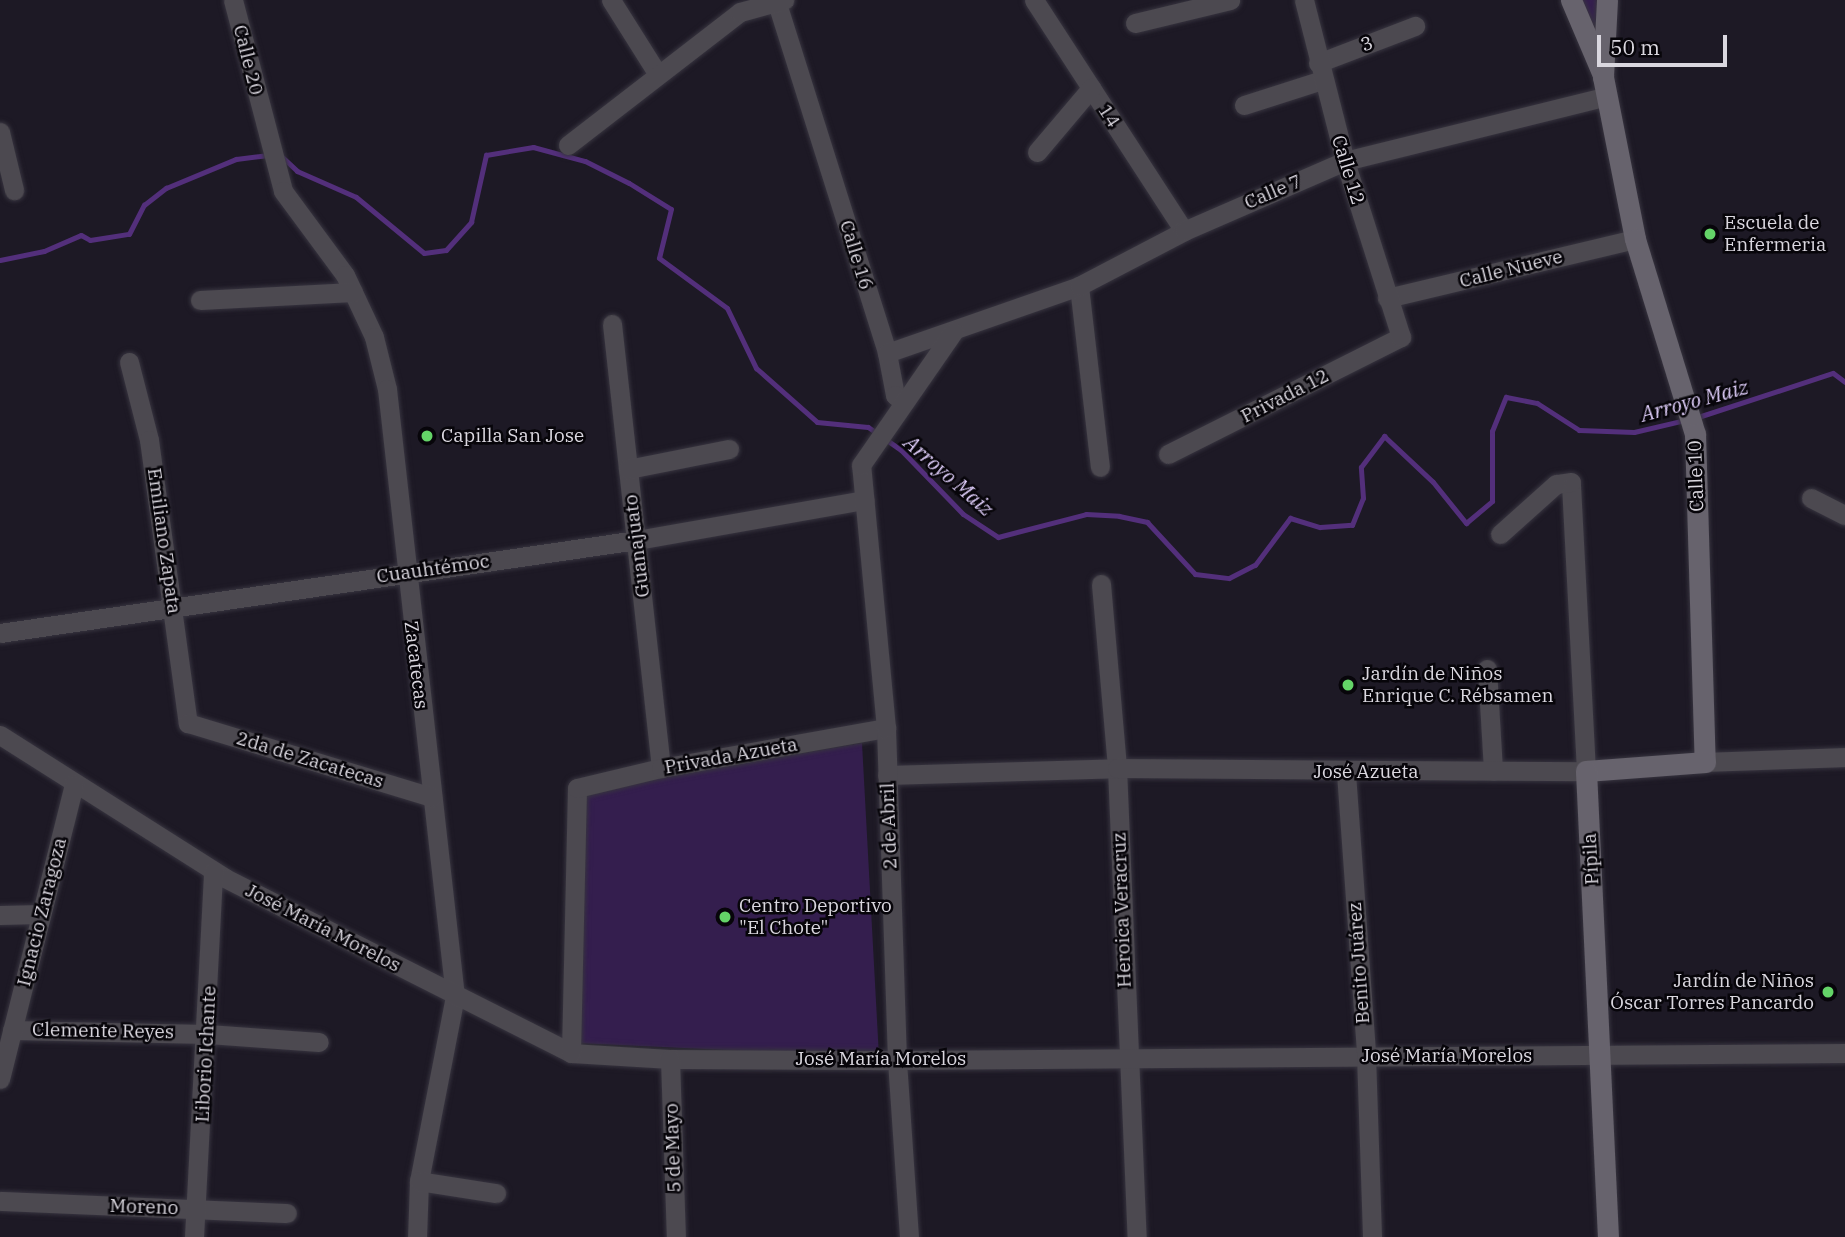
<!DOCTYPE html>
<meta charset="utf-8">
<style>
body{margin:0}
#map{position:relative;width:1845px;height:1237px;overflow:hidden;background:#1d1925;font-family:"IBM Plex Serif",serif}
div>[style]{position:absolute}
.green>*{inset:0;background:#341e4e}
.stream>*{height:5px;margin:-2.5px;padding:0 2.5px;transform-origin:2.5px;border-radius:2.5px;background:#532f7b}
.roads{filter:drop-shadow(0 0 2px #37343f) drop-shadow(0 0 2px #37343f)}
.street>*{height:19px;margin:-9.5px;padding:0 9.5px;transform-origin:9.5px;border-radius:9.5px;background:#4c4950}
.secondary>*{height:21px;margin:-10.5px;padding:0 10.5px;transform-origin:10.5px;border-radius:10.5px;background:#67636d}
.dots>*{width:19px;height:19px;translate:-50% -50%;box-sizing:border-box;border:4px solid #07050a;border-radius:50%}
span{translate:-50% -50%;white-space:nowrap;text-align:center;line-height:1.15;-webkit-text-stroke:5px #07050a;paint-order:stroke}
.street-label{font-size:19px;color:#dad7df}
.poi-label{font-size:19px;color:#dad7df}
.left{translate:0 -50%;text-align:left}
.right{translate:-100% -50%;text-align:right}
.water-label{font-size:21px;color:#ddccf8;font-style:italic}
.scale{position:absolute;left:1597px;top:35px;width:130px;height:32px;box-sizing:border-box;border:4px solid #dad7df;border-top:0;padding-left:9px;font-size:21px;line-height:24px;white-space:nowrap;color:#dad7df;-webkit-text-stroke:5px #07050a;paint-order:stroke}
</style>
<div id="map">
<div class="green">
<i style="clip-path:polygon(1576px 0,1597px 0,1596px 32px)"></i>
<i style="clip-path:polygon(862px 743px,879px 1057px,576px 1043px,580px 791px)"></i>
</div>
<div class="stream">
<i style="left:279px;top:154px;width:25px;rotate:43deg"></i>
<i style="left:297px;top:171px;width:64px;rotate:23.8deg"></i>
<i style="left:356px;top:197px;width:88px;rotate:39.5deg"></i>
<i style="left:424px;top:253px;width:22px;rotate:-8deg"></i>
<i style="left:446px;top:250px;width:38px;rotate:-48deg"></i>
<i style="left:471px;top:222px;width:69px;rotate:-77.4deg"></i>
<i style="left:486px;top:155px;width:48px;rotate:-9.7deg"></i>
<i style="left:533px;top:147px;width:54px;rotate:15.1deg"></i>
<i style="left:585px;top:161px;width:49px;rotate:26.6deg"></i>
<i style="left:629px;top:183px;width:49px;rotate:31.8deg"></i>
<i style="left:671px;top:209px;width:50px;rotate:103.8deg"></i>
<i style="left:659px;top:258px;width:84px;rotate:36.3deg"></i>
<i style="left:727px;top:308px;width:67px;rotate:64.2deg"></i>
<i style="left:756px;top:368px;width:81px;rotate:41.5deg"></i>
<i style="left:817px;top:422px;width:51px;rotate:5.6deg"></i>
<i style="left:868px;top:427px;width:40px;rotate:34.9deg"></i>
<i style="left:901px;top:450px;width:89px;rotate:45.9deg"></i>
<i style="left:963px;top:514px;width:42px;rotate:33.3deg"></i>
<i style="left:998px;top:537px;width:91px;rotate:-14.6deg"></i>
<i style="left:1086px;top:514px;width:33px;rotate:3deg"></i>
<i style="left:1119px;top:516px;width:29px;rotate:12deg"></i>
<i style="left:1147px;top:522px;width:71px;rotate:47.3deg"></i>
<i style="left:1195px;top:574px;width:34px;rotate:7deg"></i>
<i style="left:1229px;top:578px;width:29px;rotate:-27deg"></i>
<i style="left:1255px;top:565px;width:59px;rotate:-53.3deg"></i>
<i style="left:1290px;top:518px;width:31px;rotate:17deg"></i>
<i style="left:1320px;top:527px;width:32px;rotate:-4deg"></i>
<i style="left:1352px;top:525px;width:29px;rotate:-68deg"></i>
<i style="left:1363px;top:498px;width:31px;rotate:-94deg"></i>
<i style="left:1361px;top:467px;width:39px;rotate:-53deg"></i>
<i style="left:1384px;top:436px;width:67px;rotate:43.2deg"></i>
<i style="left:1433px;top:482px;width:53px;rotate:51.2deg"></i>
<i style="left:1466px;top:523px;width:34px;rotate:-40deg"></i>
<i style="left:1492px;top:501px;width:70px;rotate:-90deg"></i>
<i style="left:1492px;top:431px;width:37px;rotate:-68deg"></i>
<i style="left:1506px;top:397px;width:32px;rotate:11deg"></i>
<i style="left:1537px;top:403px;width:50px;rotate:32.7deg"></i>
<i style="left:1579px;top:430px;width:55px;rotate:2.1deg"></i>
<i style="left:1634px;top:432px;width:52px;rotate:-13.2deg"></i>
<i style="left:0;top:260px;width:45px;rotate:-11.6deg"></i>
<i style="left:44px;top:251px;width:40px;rotate:-23.4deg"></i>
<i style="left:81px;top:235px;width:10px;rotate:29deg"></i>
<i style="left:90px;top:240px;width:39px;rotate:-9deg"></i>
<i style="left:129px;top:234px;width:33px;rotate:-63deg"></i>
<i style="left:144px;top:205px;width:28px;rotate:-38deg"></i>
<i style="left:166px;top:188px;width:76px;rotate:-22.5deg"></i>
<i style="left:236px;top:159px;width:33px;rotate:-7deg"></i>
<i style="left:1695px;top:418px;width:145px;rotate:-18.1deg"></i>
<i style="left:1833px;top:373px;width:15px;rotate:37deg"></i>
</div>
<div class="roads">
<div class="street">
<i style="left:233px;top:0;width:197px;rotate:75.3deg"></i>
<i style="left:283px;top:191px;width:104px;rotate:53.6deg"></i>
<i style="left:345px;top:275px;width:68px;rotate:64.9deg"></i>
<i style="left:374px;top:337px;width:54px;rotate:76deg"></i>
<i style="left:387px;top:389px;width:611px;rotate:83.61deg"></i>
<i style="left:455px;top:996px;width:188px;rotate:101deg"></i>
<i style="left:419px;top:1181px;width:56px;rotate:92deg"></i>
<i style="left:611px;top:0;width:86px;rotate:57.8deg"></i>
<i style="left:776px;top:0;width:370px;rotate:72.5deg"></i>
<i style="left:887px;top:353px;width:43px;rotate:79.2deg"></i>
<i style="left:895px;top:395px;width:9px;rotate:41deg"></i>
<i style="left:1034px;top:0;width:275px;rotate:57deg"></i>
<i style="left:1135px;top:23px;width:98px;rotate:-13.6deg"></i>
<i style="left:1318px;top:63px;width:104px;rotate:-20.9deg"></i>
<i style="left:1244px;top:105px;width:82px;rotate:-17.8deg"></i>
<i style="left:0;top:132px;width:60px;rotate:76.4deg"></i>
<i style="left:568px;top:145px;width:217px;rotate:-37.7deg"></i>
<i style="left:740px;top:12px;width:46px;rotate:-15.3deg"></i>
<i style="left:1037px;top:152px;width:84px;rotate:-49.8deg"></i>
<i style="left:1079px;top:286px;width:182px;rotate:83.4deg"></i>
<i style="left:1387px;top:298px;width:255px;rotate:-13.4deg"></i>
<i style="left:200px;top:300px;width:153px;rotate:-3deg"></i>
<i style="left:612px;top:324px;width:447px;rotate:83.7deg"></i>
<i style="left:887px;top:353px;width:203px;rotate:-19.2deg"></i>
<i style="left:1079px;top:286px;width:119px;rotate:-27.6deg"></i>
<i style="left:1184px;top:231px;width:176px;rotate:-23.5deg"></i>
<i style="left:1345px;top:161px;width:270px;rotate:-13.9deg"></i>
<i style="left:129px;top:362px;width:81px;rotate:75.6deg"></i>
<i style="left:149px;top:440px;width:286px;rotate:82.2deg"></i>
<i style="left:188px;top:723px;width:255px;rotate:16.9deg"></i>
<i style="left:1168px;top:454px;width:261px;rotate:-26.7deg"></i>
<i style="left:1401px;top:337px;width:185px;rotate:-107.7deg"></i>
<i style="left:1345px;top:161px;width:166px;rotate:-104.3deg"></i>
<i style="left:628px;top:469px;width:103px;rotate:-11.2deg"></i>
<i style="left:1811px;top:498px;width:38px;rotate:27deg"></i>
<i style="left:1101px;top:584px;width:185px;rotate:85deg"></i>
<i style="left:1117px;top:768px;width:469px;rotate:87.6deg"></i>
<i style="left:0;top:633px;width:644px;rotate:-8.31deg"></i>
<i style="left:637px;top:540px;width:231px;rotate:-10deg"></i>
<i style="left:1487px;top:669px;width:102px;rotate:86.6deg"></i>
<i style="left:0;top:735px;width:267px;rotate:32.4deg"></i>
<i style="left:225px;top:878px;width:388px;rotate:26.8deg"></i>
<i style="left:571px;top:1053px;width:99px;rotate:3.5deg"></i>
<i style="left:670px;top:1059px;width:227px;rotate:0.3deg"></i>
<i style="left:897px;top:1060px;width:948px;rotate:-0.42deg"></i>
<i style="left:1705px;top:762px;width:140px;rotate:-2deg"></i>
<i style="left:1346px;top:773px;width:283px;rotate:85.9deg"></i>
<i style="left:1366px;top:1055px;width:182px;rotate:88.1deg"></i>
<i style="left:887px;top:775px;width:230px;rotate:-1.7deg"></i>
<i style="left:1117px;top:768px;width:469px;rotate:0.4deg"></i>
<i style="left:1586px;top:771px;width:289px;rotate:-93deg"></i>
<i style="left:1571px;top:482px;width:15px;rotate:172deg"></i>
<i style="left:1556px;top:484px;width:75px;rotate:138.2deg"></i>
<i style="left:0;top:915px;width:41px;rotate:-1.4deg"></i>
<i style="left:12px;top:1030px;width:196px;rotate:1.2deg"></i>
<i style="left:208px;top:1034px;width:111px;rotate:4.1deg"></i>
<i style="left:571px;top:1053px;width:265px;rotate:-88.7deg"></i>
<i style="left:577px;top:788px;width:86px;rotate:-13.4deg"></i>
<i style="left:661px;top:768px;width:229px;rotate:-10.1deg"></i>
<i style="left:670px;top:1059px;width:178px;rotate:88.1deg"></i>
<i style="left:0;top:1079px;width:303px;rotate:-75.9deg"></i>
<i style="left:419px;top:1181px;width:78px;rotate:8.9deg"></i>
<i style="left:0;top:1201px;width:287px;rotate:2.4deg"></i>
<i style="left:194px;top:1237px;width:366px;rotate:-87deg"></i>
<i style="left:909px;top:1237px;width:177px;rotate:-93.9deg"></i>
<i style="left:897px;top:1060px;width:332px;rotate:-91.9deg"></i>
<i style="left:886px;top:728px;width:264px;rotate:-95.4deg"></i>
<i style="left:861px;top:465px;width:162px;rotate:-55.3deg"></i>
</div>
<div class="secondary">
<i style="left:1571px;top:0;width:82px;rotate:66.9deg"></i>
<i style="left:1607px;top:0;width:77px;rotate:93deg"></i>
<i style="left:1603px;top:77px;width:165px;rotate:78.8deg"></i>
<i style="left:1635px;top:239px;width:204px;rotate:72.9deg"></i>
<i style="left:1695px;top:434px;width:328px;rotate:88.3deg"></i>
<i style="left:1705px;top:762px;width:119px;rotate:175.7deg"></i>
<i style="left:1586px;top:771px;width:467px;rotate:87.3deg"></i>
</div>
</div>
<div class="dots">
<i style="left:1710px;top:234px;background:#64d468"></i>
<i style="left:427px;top:436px;background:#64d468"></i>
<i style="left:1348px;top:685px;background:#64d468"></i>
<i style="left:725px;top:917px;background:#64d468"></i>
<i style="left:1828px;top:992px;background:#64d468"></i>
</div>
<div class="street-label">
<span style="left:1367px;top:44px;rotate:-21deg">3</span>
<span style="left:248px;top:60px;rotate:76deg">Calle 20</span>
<span style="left:1109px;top:116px;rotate:57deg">14</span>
<span style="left:1348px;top:170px;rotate:73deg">Calle 12</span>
<span style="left:1273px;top:192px;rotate:-23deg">Calle 7</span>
<span style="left:856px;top:255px;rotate:73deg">Calle 16</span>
<span style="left:1511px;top:269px;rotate:-14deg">Calle Nueve</span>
<span style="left:1285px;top:396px;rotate:-27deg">Privada 12</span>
<span style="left:1696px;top:476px;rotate:-92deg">Calle 10</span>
<span style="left:164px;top:541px;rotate:82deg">Emiliano Zapata</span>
<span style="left:637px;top:546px;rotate:-97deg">Guanajuato</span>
<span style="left:433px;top:569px;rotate:-8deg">Cuauhtémoc</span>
<span style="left:416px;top:665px;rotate:83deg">Zacatecas</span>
<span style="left:731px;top:756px;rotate:-10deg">Privada Azueta</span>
<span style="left:310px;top:760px;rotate:17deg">2da de Zacatecas</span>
<span style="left:1366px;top:772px">José Azueta</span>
<span style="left:889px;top:826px;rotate:-92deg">2 de Abril</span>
<span style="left:1591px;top:859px;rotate:-93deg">Pípila</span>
<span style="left:1122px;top:910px;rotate:-92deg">Heroica Veracruz</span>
<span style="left:42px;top:912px;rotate:-76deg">Ignacio Zaragoza</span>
<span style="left:323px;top:928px;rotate:27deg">José María Morelos</span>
<span style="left:1359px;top:963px;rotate:-94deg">Benito Juárez</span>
<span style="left:103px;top:1031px;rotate:1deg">Clemente Reyes</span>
<span style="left:206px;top:1054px;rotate:-87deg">Liborio Ichante</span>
<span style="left:1447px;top:1056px">José María Morelos</span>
<span style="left:881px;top:1059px">José María Morelos</span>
<span style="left:673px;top:1148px;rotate:-92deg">5 de Mayo</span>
<span style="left:144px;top:1207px;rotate:2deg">Moreno</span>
</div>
<div class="poi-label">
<span class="left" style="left:1724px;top:234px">Escuela de<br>Enfermeria</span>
<span class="left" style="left:441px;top:436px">Capilla San Jose</span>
<span class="left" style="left:1362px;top:685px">Jardín de Niños<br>Enrique C. Rébsamen</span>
<span class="left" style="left:739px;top:917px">Centro Deportivo<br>"El Chote"</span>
<span class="right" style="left:1814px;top:992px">Jardín de Niños<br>Óscar Torres Pancardo</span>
</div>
<div class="water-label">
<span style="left:1694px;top:400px;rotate:-15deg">Arroyo Maiz</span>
<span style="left:949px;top:475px;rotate:41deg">Arroyo Maiz</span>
</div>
<div class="scale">50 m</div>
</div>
